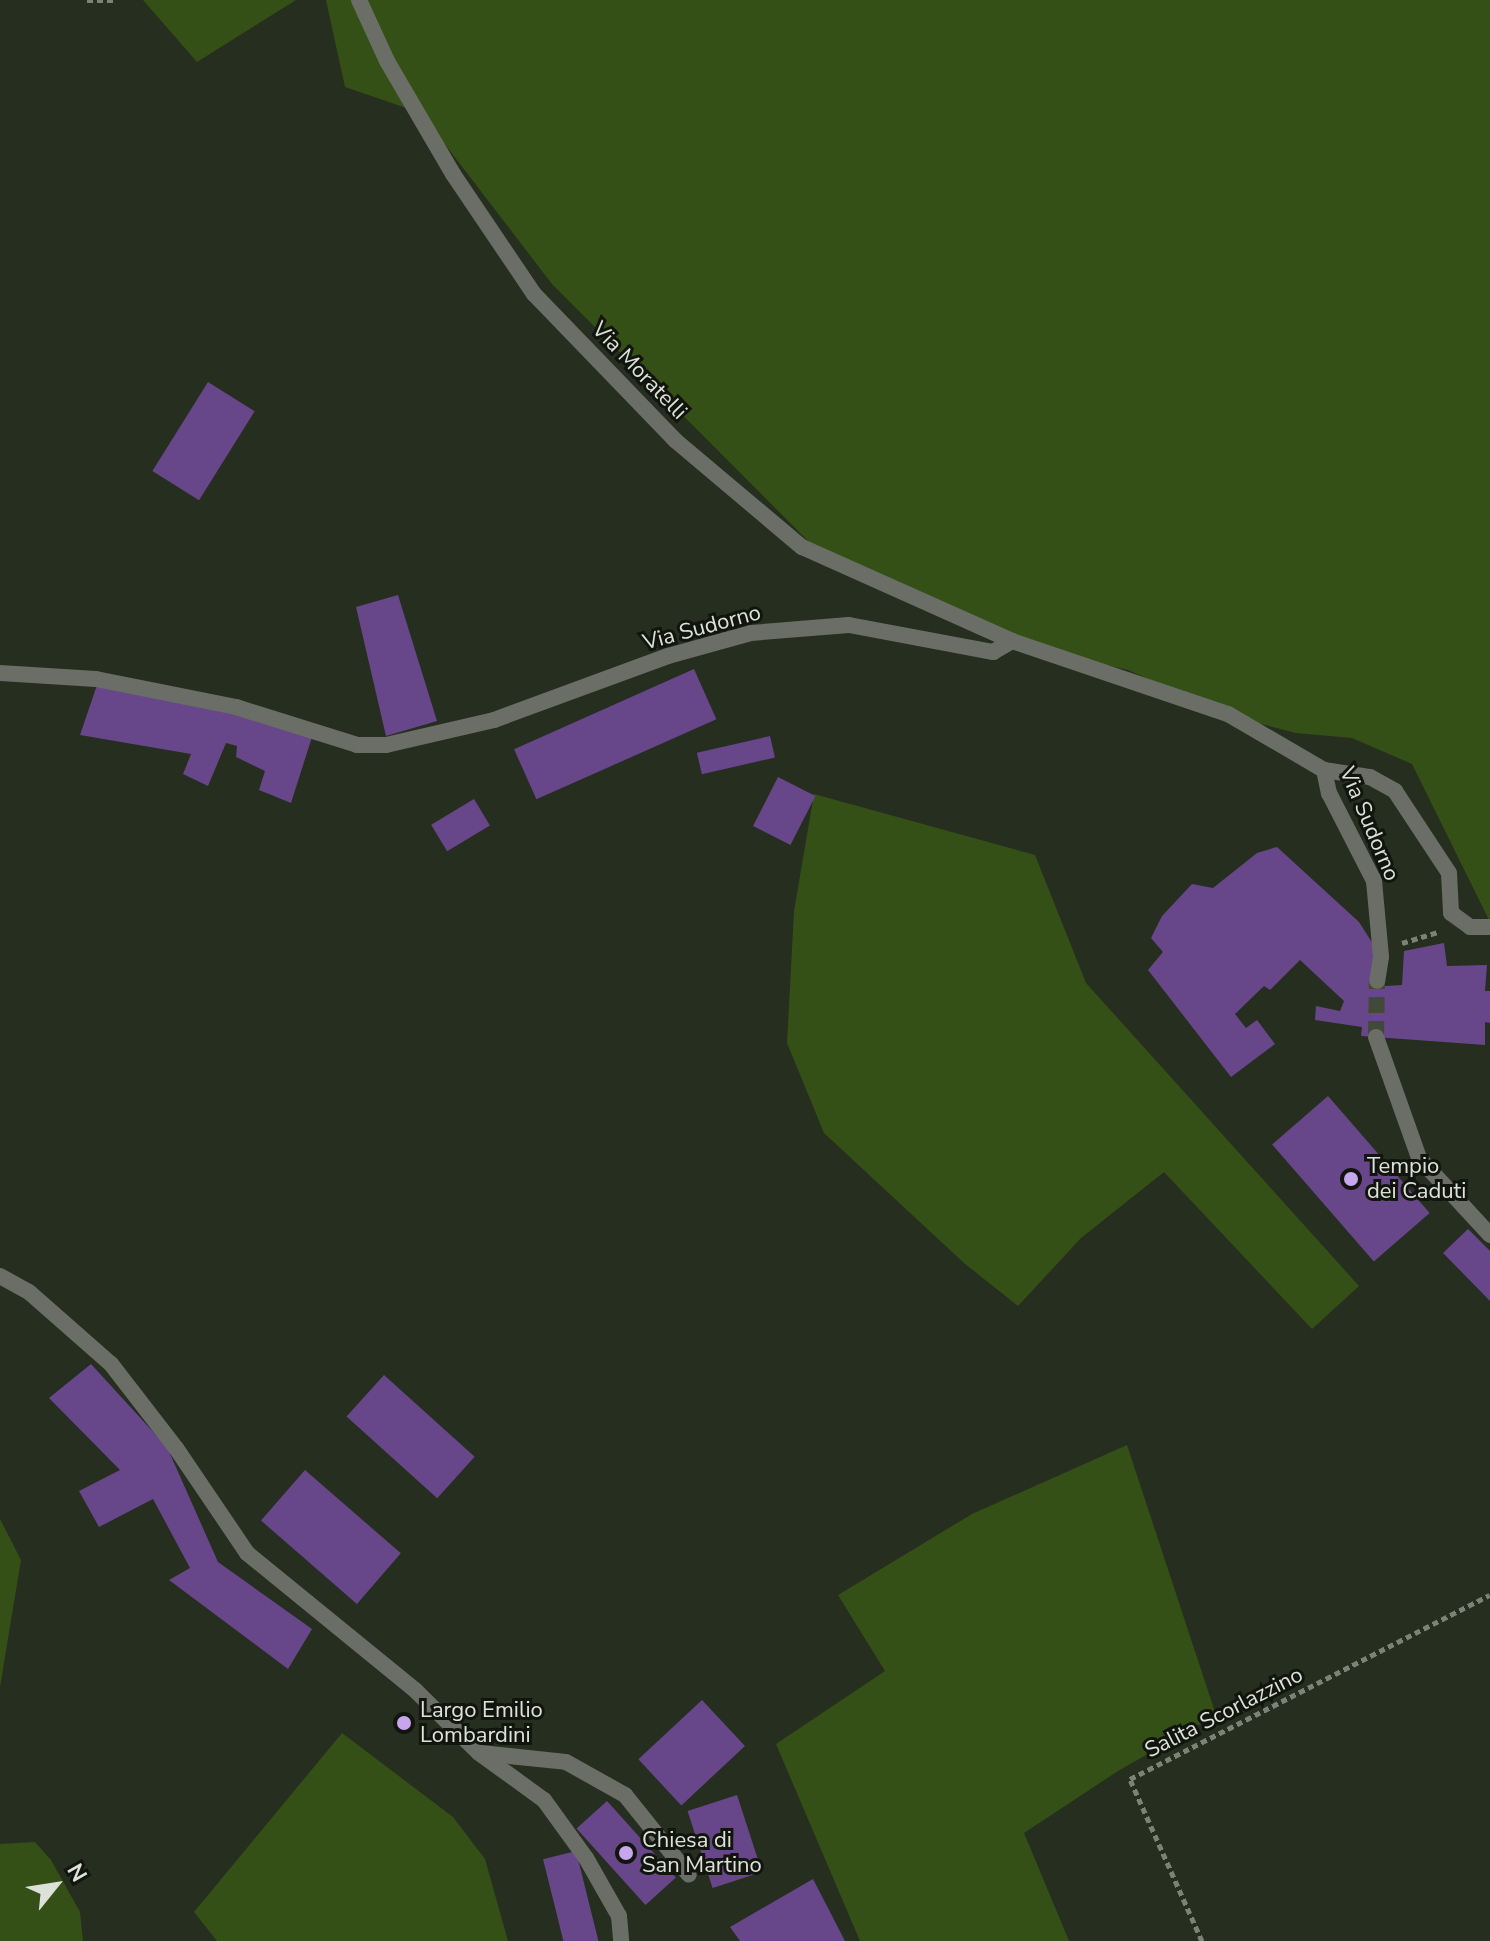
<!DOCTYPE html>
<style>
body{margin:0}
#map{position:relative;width:1490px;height:1941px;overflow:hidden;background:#262e1f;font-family:"Nunito Sans",sans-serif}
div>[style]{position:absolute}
.green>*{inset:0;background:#355016}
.building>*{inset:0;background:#67468a;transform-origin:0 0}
.street-tunnel>*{height:16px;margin-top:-8px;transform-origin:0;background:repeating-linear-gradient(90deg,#41493b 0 16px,transparent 0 24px)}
.path>*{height:5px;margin-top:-2.5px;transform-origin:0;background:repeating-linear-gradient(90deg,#7b8276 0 6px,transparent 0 10px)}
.lane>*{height:16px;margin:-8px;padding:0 8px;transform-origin:8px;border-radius:8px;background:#6a6e66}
.street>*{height:16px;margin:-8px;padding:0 8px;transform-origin:8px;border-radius:8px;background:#6a6e66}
.dots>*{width:22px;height:22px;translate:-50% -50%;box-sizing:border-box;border:4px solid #11150e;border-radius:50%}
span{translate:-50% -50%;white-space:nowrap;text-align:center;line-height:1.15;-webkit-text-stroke:6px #11150e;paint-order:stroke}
.street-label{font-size:22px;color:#dde2d9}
.poi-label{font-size:22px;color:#dde2d9}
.left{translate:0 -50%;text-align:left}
.north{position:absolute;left:16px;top:1845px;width:80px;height:80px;-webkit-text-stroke:6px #11150e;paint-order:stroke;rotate:60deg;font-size:22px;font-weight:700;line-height:32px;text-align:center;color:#dde2d9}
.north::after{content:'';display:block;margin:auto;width:28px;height:36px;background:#dde2d9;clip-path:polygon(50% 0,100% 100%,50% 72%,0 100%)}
</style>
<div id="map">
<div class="green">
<i style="clip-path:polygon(143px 0,296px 0,197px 62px)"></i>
<i style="clip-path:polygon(326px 0,1490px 0,1490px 922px,1412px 764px,1352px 738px,1296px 733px,1234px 717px,1128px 670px,1055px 653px,835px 568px,552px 284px,421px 113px,345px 87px)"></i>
<i style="clip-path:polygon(814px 794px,1035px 855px,1086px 983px,1359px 1286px,1312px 1329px,1164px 1172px,1081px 1238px,1018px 1306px,964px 1263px,824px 1133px,787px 1043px,794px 911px)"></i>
<i style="clip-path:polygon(1127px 1445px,1216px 1715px,1118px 1771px,1024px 1833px,1069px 1941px,860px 1941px,776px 1744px,885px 1671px,838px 1595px,972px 1514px)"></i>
<i style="clip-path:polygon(0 1519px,21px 1560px,0 1687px)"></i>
<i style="clip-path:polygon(342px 1733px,453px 1817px,485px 1859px,508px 1941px,217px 1941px,194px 1912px)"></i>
<i style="clip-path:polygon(35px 1842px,51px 1860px,80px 1912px,83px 1941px,0 1941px,0 1844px)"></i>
</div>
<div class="building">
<i style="left:208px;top:382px;width:55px;height:105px;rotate:32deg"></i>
<i style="clip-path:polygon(398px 595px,437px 721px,386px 736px,356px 607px)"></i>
<i style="left:694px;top:669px;width:55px;height:197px;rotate:66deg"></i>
<i style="clip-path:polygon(97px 685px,233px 713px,312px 737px,291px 803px,259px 790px,265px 771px,236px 757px,237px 746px,226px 743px,208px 786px,183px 774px,191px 754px,80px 735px)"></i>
<i style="left:770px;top:736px;width:22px;height:75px;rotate:77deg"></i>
<i style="left:778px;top:777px;width:42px;height:55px;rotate:27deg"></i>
<i style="left:474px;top:799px;width:31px;height:50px;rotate:59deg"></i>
<i style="clip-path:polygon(1277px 847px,1359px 922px,1380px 955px,1377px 981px,1385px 986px,1402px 985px,1404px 951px,1444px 943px,1447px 966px,1487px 965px,1485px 991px,1490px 991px,1490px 1023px,1485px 1022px,1485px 1045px,1361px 1036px,1362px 1027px,1315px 1020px,1316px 1006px,1340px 1011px,1344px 1001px,1300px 960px,1270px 990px,1264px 986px,1235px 1014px,1246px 1028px,1257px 1020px,1275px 1044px,1231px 1077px,1148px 970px,1163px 952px,1151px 938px,1162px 916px,1192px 884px,1213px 888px,1257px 853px)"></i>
<i style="left:1328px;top:1096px;width:155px;height:74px;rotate:49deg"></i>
<i style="clip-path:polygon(1468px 1229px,1490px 1251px,1490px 1301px,1443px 1253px)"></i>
<i style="clip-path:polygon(91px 1364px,167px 1447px,218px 1562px,312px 1629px,288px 1669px,169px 1580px,190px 1568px,153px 1499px,99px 1527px,79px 1491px,120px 1470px,49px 1398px)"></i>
<i style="left:384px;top:1375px;width:122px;height:56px;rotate:42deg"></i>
<i style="left:305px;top:1470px;width:127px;height:67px;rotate:41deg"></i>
<i style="left:702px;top:1700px;width:63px;height:87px;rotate:47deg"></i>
<i style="left:737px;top:1795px;width:81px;height:52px;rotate:72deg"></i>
<i style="left:607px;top:1801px;width:103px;height:41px;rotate:48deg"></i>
<i style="left:576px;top:1851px;width:93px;height:34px;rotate:76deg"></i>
<i style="clip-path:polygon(813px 1879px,845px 1941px,740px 1941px,730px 1927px)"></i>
</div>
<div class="street-tunnel">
<i style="left:1376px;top:1037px;width:56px;rotate:-89deg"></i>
</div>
<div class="path">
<i style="left:87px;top:0;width:28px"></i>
<i style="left:1402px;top:943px;width:38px;rotate:-17deg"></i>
<i style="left:1202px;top:1941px;width:177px;rotate:-114deg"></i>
<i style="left:1130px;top:1779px;width:404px;rotate:-27.1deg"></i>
</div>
<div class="lane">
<i style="left:359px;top:0;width:67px;rotate:65.3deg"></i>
<i style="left:387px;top:61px;width:131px;rotate:59.7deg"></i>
<i style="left:453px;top:174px;width:145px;rotate:56deg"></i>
<i style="left:534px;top:294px;width:204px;rotate:46deg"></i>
<i style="left:676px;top:441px;width:165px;rotate:40.1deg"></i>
<i style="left:802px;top:547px;width:230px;rotate:24.1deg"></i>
</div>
<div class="street">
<i style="left:0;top:673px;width:96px;rotate:3.6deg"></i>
<i style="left:96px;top:679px;width:143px;rotate:11.3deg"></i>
<i style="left:236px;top:707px;width:127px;rotate:17.4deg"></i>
<i style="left:357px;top:745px;width:29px"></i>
<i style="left:386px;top:745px;width:111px;rotate:-13deg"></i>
<i style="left:494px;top:720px;width:185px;rotate:-20.2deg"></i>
<i style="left:668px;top:656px;width:86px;rotate:-15.5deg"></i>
<i style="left:751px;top:633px;width:98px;rotate:-4.7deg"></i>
<i style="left:849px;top:625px;width:147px;rotate:10.6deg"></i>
<i style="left:993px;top:652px;width:22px;rotate:-30deg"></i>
<i style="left:1012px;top:641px;width:228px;rotate:18.7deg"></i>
<i style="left:1228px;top:714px;width:111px;rotate:30.3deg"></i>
<i style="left:1324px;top:770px;width:47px;rotate:8.7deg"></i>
<i style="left:1370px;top:777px;width:29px;rotate:29deg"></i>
<i style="left:1395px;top:791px;width:98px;rotate:56.6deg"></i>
<i style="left:1449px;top:873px;width:40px;rotate:87.1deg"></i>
<i style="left:1451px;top:913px;width:24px;rotate:36deg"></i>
<i style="left:1470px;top:927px;width:20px"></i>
<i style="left:1324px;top:770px;width:24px;rotate:78deg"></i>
<i style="left:1329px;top:793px;width:99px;rotate:62.9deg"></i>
<i style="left:1374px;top:881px;width:76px;rotate:84.7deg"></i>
<i style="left:1381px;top:957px;width:24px;rotate:99deg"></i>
<i style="left:1376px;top:1037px;width:128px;rotate:70.4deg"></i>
<i style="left:1419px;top:1158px;width:105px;rotate:47.3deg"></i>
<i style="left:0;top:1276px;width:33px;rotate:29deg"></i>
<i style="left:29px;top:1292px;width:109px;rotate:41.3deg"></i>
<i style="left:111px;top:1364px;width:106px;rotate:52.3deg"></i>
<i style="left:176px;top:1448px;width:127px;rotate:55.9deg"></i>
<i style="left:247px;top:1553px;width:218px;rotate:39.2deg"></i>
<i style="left:416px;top:1691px;width:88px;rotate:44.5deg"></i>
<i style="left:479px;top:1753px;width:80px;rotate:35.9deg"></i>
<i style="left:544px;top:1800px;width:72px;rotate:54.1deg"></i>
<i style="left:586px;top:1858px;width:67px;rotate:60.4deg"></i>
<i style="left:619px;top:1916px;width:25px;rotate:85deg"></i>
<i style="left:481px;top:1753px;width:85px;rotate:6deg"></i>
<i style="left:566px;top:1762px;width:68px;rotate:29.2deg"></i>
<i style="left:625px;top:1795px;width:102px;rotate:51.3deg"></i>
</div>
<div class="dots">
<i style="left:1351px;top:1179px;background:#c7a6ef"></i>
<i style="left:404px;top:1723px;background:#c7a6ef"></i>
<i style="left:626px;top:1853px;background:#c7a6ef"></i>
</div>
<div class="street-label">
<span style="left:639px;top:371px;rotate:46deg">Via Moratelli</span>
<span style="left:702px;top:628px;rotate:-15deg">Via Sudorno</span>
<span style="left:1369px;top:824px;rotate:67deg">Via Sudorno</span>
<span style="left:1224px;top:1713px;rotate:-27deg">Salita Scorlazzino</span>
</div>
<div class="poi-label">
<span class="left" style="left:1367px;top:1179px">Tempio<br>dei Caduti</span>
<span class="left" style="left:420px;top:1723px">Largo Emilio<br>Lombardini</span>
<span class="left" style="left:642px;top:1853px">Chiesa di<br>San Martino</span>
</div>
<div class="north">N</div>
</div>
